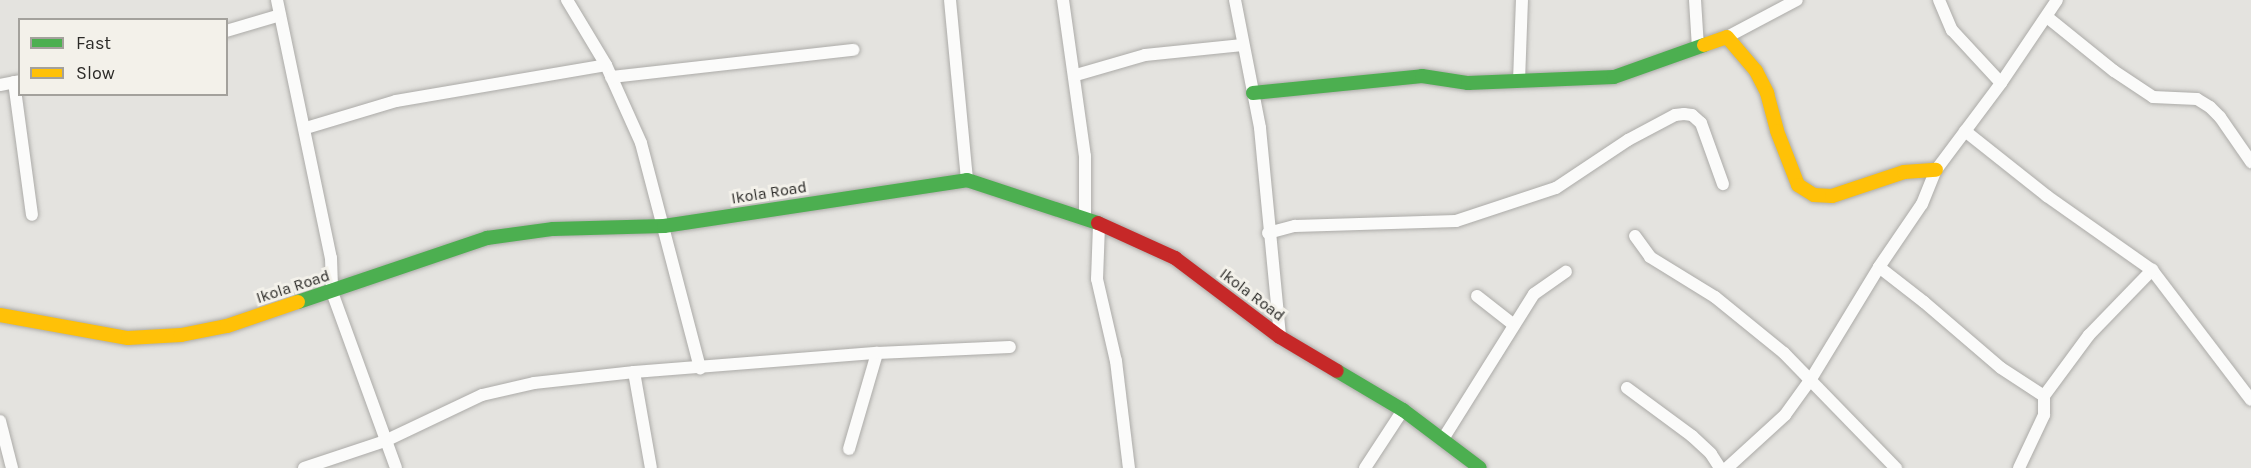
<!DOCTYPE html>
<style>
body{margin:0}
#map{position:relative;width:2251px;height:468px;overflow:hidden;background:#e4e3df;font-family:Karla,sans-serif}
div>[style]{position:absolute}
.roads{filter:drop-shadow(0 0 2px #acaba8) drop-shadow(0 0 2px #acaba8)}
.street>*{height:12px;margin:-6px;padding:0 6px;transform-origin:6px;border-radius:6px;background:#fbfbfa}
.fast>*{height:14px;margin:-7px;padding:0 7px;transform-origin:7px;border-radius:7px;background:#4caf50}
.slow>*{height:14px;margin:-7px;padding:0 7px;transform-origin:7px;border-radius:7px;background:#ffc107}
.jam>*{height:14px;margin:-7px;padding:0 7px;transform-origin:7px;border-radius:7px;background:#c62828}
span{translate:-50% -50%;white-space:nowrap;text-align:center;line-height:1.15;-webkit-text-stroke:6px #f3f1ea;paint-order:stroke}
.street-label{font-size:16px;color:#2b2a27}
.legend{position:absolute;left:18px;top:18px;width:210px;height:78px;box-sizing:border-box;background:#f3f1ea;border:2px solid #a3a19c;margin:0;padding:8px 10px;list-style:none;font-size:18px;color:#2b2a27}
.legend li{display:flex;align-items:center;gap:12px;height:30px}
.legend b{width:30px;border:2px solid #a3a19c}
</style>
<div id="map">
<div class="roads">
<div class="street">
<i style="left:277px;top:0;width:264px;rotate:78.2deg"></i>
<i style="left:331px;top:258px;width:34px;rotate:88deg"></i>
<i style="left:332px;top:292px;width:187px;rotate:70deg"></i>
<i style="left:567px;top:0;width:76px;rotate:59deg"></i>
<i style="left:606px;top:65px;width:85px;rotate:65.8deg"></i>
<i style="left:641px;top:143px;width:233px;rotate:75.3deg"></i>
<i style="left:950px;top:0;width:181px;rotate:84.6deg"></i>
<i style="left:1063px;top:0;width:158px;rotate:82deg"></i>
<i style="left:1085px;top:156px;width:61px;rotate:90deg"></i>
<i style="left:1235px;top:0;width:130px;rotate:78.9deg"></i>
<i style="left:1260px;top:128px;width:210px;rotate:84.5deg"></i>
<i style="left:1695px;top:0;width:48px;rotate:86.4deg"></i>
<i style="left:1939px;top:0;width:33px;rotate:67deg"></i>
<i style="left:1952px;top:30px;width:72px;rotate:47.2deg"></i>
<i style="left:2047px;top:17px;width:86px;rotate:38.9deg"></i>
<i style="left:2114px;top:71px;width:47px;rotate:33.7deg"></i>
<i style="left:2153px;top:97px;width:44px;rotate:2.6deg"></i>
<i style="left:2197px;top:99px;width:15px;rotate:32deg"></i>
<i style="left:2210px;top:107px;width:14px;rotate:45deg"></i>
<i style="left:2220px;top:117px;width:55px;rotate:55.4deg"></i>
<i style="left:226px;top:31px;width:56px;rotate:-16.5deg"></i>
<i style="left:1727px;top:37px;width:79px;rotate:-27.9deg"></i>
<i style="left:1076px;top:75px;width:72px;rotate:-16.2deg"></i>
<i style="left:1145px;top:55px;width:98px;rotate:-5.9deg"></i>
<i style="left:611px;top:77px;width:244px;rotate:-6.4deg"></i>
<i style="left:1519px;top:81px;width:81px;rotate:-87.9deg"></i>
<i style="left:14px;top:82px;width:134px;rotate:82.3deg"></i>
<i style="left:0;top:85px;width:20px;rotate:-11deg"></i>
<i style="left:306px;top:128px;width:94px;rotate:-16.7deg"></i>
<i style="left:396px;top:101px;width:213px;rotate:-9.7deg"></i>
<i style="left:1965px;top:131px;width:105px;rotate:38.4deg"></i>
<i style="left:2047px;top:196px;width:128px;rotate:35.2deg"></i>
<i style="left:2152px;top:270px;width:163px;rotate:52.7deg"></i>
<i style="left:1099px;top:225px;width:54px;rotate:92.1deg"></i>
<i style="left:1097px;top:279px;width:84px;rotate:77deg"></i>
<i style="left:1116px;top:361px;width:108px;rotate:83.1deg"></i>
<i style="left:1268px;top:233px;width:28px;rotate:-15deg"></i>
<i style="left:1295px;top:226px;width:161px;rotate:-1.8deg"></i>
<i style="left:1456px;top:221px;width:105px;rotate:-18.3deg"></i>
<i style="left:1556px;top:188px;width:87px;rotate:-33.7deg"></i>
<i style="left:1628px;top:140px;width:53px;rotate:-28deg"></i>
<i style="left:1675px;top:115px;width:9px;rotate:-6deg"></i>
<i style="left:1684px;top:114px;width:8px;rotate:7deg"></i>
<i style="left:1692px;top:115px;width:12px;rotate:42deg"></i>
<i style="left:1701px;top:123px;width:65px;rotate:70.2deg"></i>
<i style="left:1635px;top:236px;width:26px;rotate:54deg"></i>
<i style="left:1650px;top:257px;width:76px;rotate:31.6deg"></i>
<i style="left:1715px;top:297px;width:89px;rotate:39.1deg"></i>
<i style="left:1784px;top:353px;width:161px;rotate:45.8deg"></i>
<i style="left:1879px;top:267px;width:57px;rotate:37.9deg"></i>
<i style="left:1924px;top:302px;width:101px;rotate:40.6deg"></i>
<i style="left:2001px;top:368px;width:51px;rotate:33.1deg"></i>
<i style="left:1477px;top:296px;width:47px;rotate:38.1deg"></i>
<i style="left:634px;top:372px;width:97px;rotate:80deg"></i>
<i style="left:1627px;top:388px;width:81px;rotate:36.4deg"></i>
<i style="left:1692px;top:436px;width:26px;rotate:43deg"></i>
<i style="left:1711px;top:454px;width:17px;rotate:57deg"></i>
<i style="left:0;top:421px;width:49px;rotate:75.7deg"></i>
<i style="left:1443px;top:439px;width:171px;rotate:-57.9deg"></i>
<i style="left:1534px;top:294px;width:39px;rotate:-35deg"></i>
<i style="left:849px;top:449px;width:100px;rotate:-73.7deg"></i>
<i style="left:304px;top:468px;width:85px;rotate:-18.4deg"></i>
<i style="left:385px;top:441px;width:107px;rotate:-25.4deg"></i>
<i style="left:482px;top:395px;width:53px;rotate:-13deg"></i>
<i style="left:534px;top:383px;width:101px;rotate:-6.3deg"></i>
<i style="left:634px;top:372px;width:244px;rotate:-4.5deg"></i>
<i style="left:877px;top:353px;width:133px;rotate:-2.6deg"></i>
<i style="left:1365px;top:468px;width:69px;rotate:-56.8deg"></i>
<i style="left:1727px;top:468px;width:79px;rotate:-42.4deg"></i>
<i style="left:1785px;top:415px;width:44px;rotate:-54.2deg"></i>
<i style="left:1811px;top:379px;width:131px;rotate:-58.7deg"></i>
<i style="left:1879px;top:267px;width:76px;rotate:-55.7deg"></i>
<i style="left:1922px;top:204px;width:37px;rotate:-68deg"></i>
<i style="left:1936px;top:170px;width:109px;rotate:-53.2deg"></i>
<i style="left:2001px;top:83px;width:100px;rotate:-56deg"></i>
<i style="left:2019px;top:468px;width:59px;rotate:-64.7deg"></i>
<i style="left:2044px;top:415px;width:19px;rotate:-90deg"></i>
<i style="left:2044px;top:396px;width:76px;rotate:-53.6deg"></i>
<i style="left:2089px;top:335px;width:91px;rotate:-45.9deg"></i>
</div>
<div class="fast">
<i style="left:1253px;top:93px;width:170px;rotate:-5.7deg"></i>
<i style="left:1422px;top:76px;width:47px;rotate:8.7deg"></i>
<i style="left:1468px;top:83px;width:146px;rotate:-2.4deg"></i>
<i style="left:1614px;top:77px;width:96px;rotate:-19.6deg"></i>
<i style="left:298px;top:302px;width:200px;rotate:-18.7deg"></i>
<i style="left:487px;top:238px;width:67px;rotate:-7.8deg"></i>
<i style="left:553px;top:229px;width:111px;rotate:-1.5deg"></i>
<i style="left:664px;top:226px;width:306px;rotate:-8.6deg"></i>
<i style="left:967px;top:180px;width:138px;rotate:18.2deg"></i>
<i style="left:1337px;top:371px;width:77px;rotate:30.6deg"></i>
<i style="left:1403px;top:410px;width:96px;rotate:37deg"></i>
</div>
<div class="slow">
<i style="left:1704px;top:45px;width:24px;rotate:-19deg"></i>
<i style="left:1727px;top:37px;width:45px;rotate:49.5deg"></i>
<i style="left:1756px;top:71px;width:25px;rotate:63deg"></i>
<i style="left:1767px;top:93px;width:39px;rotate:75deg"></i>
<i style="left:1777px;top:131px;width:58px;rotate:68.7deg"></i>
<i style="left:1798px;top:185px;width:19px;rotate:32deg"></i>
<i style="left:1814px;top:195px;width:18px;rotate:3deg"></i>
<i style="left:1832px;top:196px;width:76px;rotate:-18.4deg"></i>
<i style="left:1904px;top:172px;width:32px;rotate:-4deg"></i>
<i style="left:0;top:315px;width:130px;rotate:10.2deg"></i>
<i style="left:128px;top:338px;width:53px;rotate:-3.2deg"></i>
<i style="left:181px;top:335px;width:47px;rotate:-11.1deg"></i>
<i style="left:227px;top:326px;width:75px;rotate:-18.7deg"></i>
</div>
<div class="jam">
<i style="left:1098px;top:223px;width:85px;rotate:24.4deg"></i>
<i style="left:1175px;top:258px;width:131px;rotate:37deg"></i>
<i style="left:1280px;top:337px;width:66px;rotate:30.8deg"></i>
</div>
</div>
<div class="street-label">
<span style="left:769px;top:193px;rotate:-9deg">Ikola Road</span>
<span style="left:293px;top:287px;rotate:-18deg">Ikola Road</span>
<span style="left:1252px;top:295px;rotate:37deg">Ikola Road</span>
</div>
<ul class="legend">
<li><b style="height:8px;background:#4caf50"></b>Fast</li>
<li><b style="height:8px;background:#ffc107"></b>Slow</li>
</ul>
</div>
